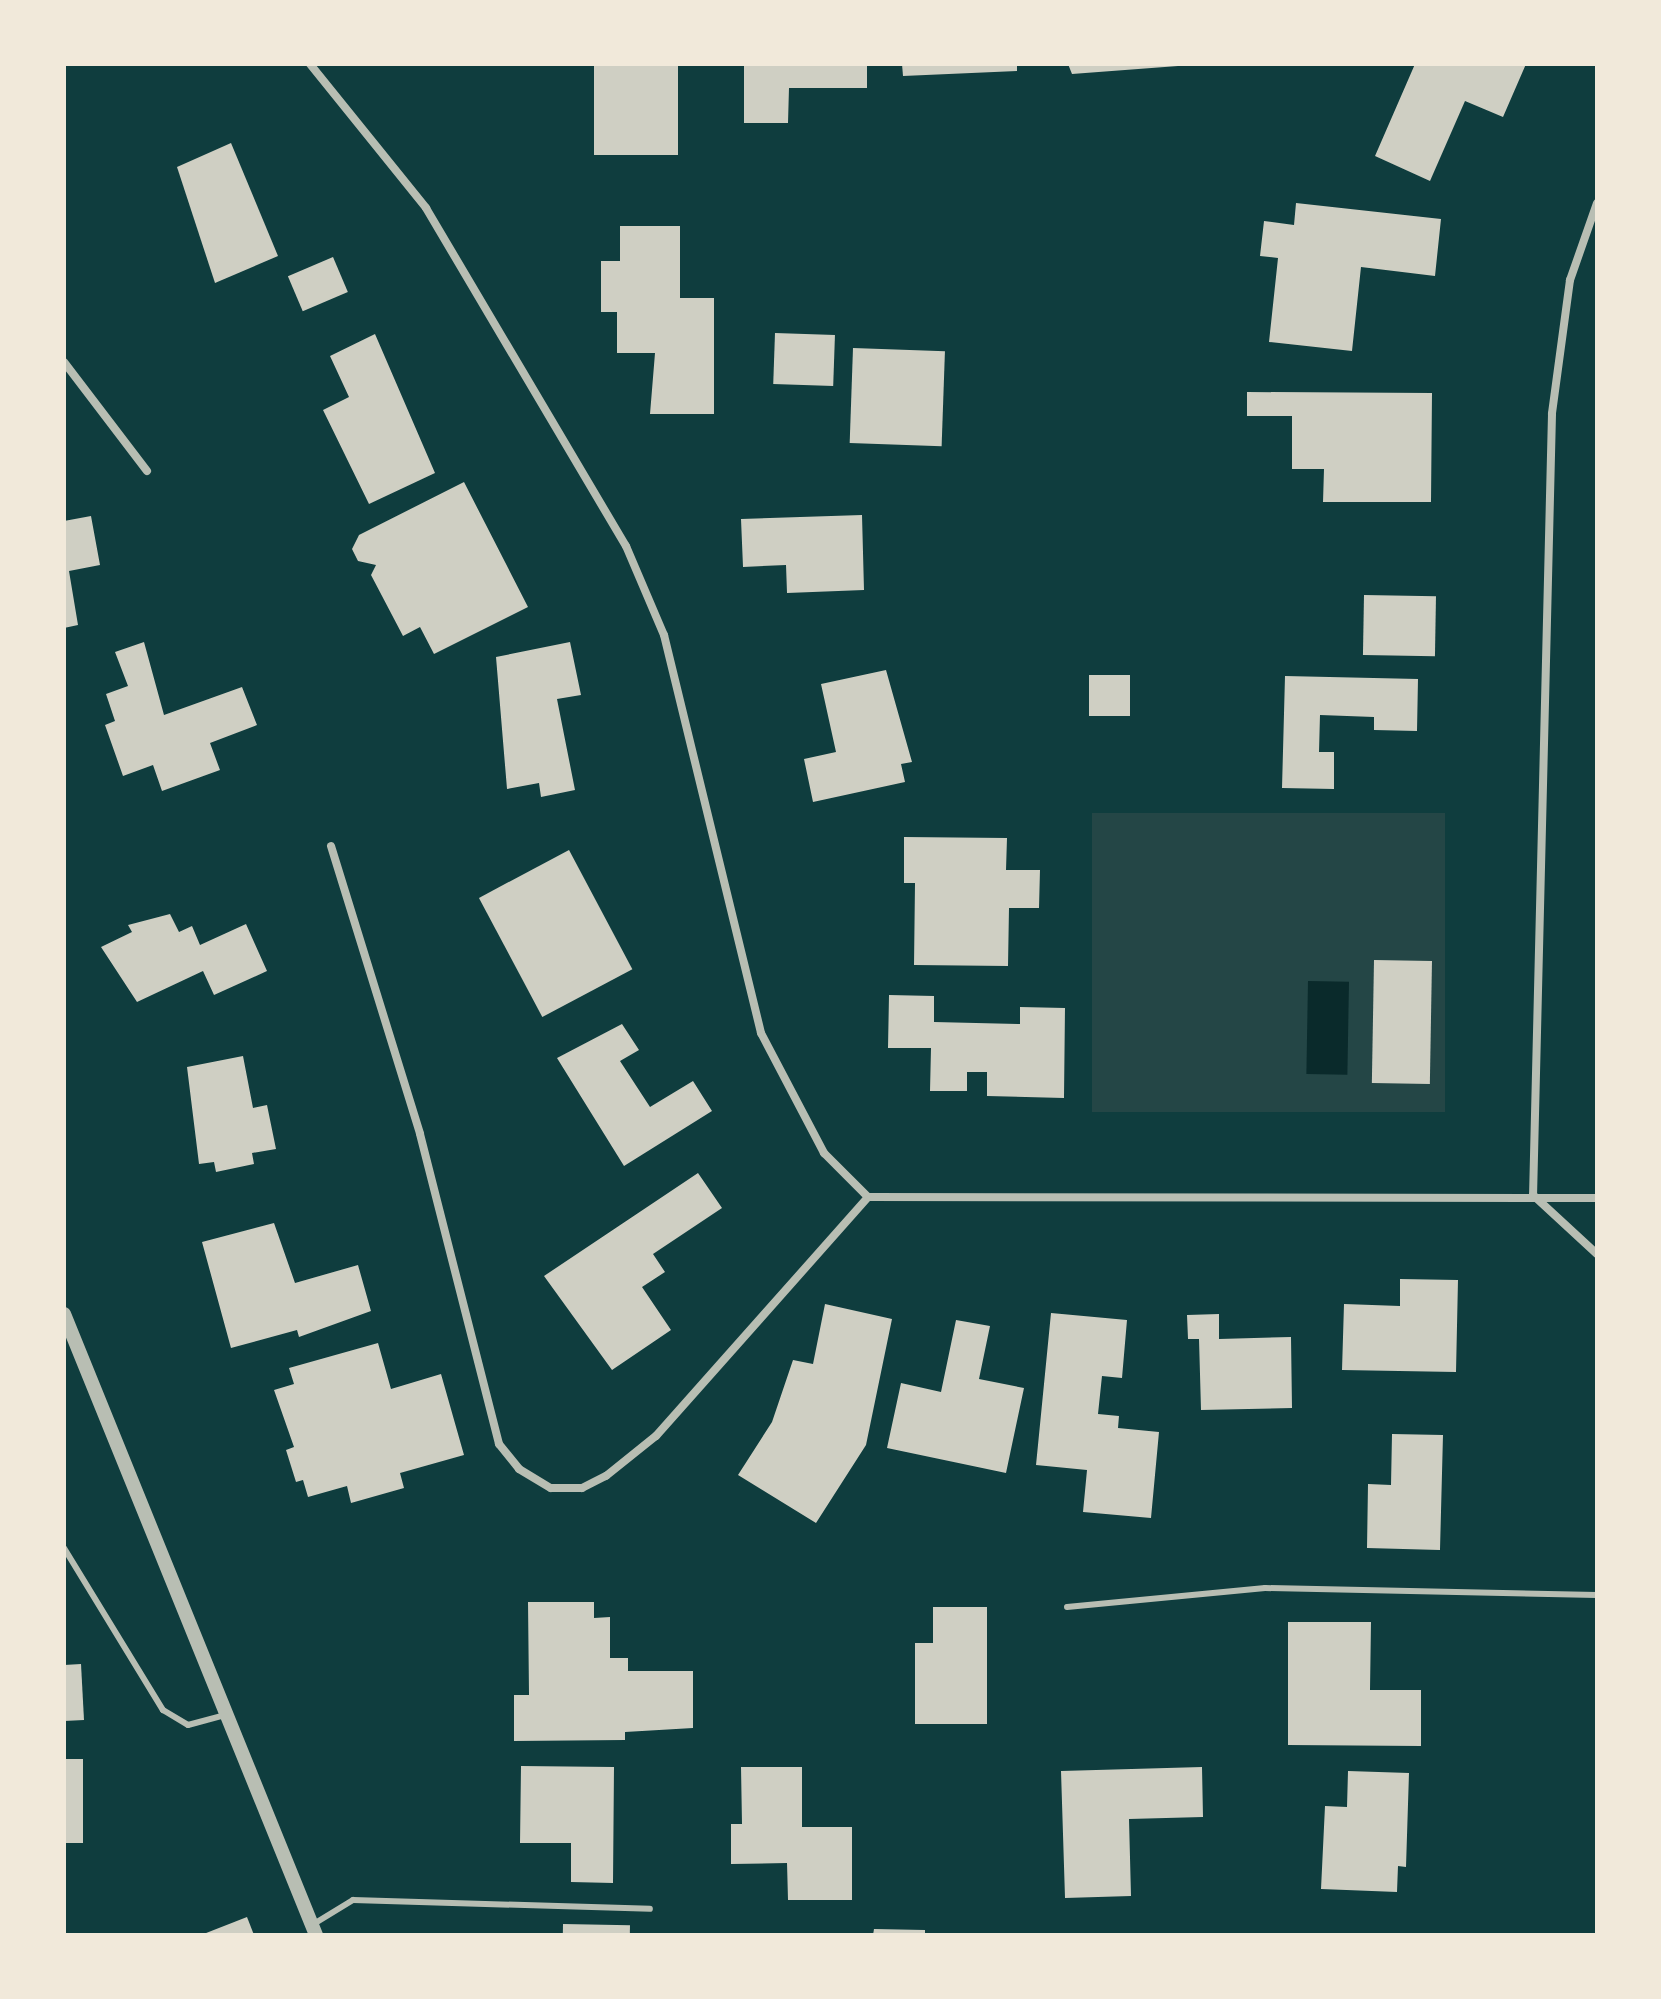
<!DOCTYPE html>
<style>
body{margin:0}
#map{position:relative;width:1661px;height:1999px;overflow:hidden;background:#0f3d3e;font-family:Barlow,sans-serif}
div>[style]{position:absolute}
.green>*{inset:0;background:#244646;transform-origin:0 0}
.water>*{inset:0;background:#0a2a2b;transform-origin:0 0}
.building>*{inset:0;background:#cfcfc3;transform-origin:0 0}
.service>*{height:6px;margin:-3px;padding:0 3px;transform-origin:3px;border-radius:3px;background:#b8beb3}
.minor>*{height:8px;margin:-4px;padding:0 4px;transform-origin:4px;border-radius:4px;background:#b8beb3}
.tertiary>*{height:14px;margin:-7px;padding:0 7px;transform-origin:7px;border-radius:7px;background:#b8beb3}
span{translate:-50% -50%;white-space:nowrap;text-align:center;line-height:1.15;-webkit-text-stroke:8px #f1e9da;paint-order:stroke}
.frame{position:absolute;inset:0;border:66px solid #f1e9da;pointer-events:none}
</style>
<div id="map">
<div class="green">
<i style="left:1445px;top:813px;width:299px;height:353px;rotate:90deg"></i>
</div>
<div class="water">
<i style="left:1308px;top:981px;width:41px;height:93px;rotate:1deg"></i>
</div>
<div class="building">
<i style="left:594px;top:64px;width:84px;height:91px"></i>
<i style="clip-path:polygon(744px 64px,867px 64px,867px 88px,789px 88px,788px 123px,744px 123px)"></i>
<i style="clip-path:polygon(902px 64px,1017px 64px,1017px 71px,903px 76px)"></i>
<i style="clip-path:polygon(1068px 64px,1178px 64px,1178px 66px,1072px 74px)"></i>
<i style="clip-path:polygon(1415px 64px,1526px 64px,1503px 117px,1465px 101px,1430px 181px,1375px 156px)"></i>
<i style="clip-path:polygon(231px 143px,278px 256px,215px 283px,177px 167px)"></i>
<i style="clip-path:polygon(1296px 203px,1441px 219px,1435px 276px,1361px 267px,1352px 351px,1269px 342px,1278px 258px,1260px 256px,1264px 221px,1294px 225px)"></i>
<i style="clip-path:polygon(620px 226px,680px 226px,680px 298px,714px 298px,714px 414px,650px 414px,655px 353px,617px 353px,617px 312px,601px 312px,601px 261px,620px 261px)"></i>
<i style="left:333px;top:257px;width:38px;height:49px;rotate:67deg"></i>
<i style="left:775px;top:333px;width:60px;height:51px;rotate:2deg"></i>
<i style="clip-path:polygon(375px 334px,435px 473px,369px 504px,323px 410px,349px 397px,330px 356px)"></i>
<i style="left:853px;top:348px;width:92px;height:95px;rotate:2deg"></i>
<i style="clip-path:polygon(1247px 392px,1432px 393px,1431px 502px,1323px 502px,1324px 469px,1292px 469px,1292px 416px,1247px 416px)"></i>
<i style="clip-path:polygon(464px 482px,528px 607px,434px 654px,420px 627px,403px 636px,371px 575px,376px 565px,358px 561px,352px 549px,359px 535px)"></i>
<i style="clip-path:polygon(862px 515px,864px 590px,787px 593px,786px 565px,743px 567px,741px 519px)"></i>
<i style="clip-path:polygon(91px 516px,100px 565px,69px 571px,78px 625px,64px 628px,64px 521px)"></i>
<i style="left:1364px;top:595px;width:72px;height:60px;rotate:1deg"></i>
<i style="clip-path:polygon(144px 642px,164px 715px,242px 687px,257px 725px,210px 743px,220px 770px,162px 791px,153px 765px,123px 776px,105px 725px,115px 721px,106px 694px,128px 686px,115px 652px)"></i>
<i style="clip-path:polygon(570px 642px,581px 695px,557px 699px,575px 790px,541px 797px,539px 783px,507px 789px,496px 657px)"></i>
<i style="clip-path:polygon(886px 670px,912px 762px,901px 764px,905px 782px,813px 802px,804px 759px,836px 752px,821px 684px)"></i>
<i style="left:1089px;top:675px;width:41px;height:41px"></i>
<i style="clip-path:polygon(1285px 676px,1418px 679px,1417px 731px,1374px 730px,1374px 717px,1320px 715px,1319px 752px,1334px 752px,1334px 789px,1282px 788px)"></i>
<i style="clip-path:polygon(904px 837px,1007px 838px,1006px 870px,1040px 870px,1039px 908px,1009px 908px,1008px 966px,914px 965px,915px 883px,904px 883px)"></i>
<i style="left:569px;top:850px;width:135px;height:102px;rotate:62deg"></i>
<i style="clip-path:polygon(170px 914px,179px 932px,192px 926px,200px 945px,246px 924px,267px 971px,214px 995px,203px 971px,137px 1002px,101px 947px,132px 932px,128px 925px)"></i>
<i style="left:1374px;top:960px;width:58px;height:123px;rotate:1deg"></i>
<i style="clip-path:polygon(889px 995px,934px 996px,934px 1022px,1020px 1024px,1020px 1007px,1065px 1008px,1064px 1098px,987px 1096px,987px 1072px,967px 1072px,967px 1091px,930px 1091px,931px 1048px,888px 1048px)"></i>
<i style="clip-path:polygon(622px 1024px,639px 1050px,620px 1061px,650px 1107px,693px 1081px,712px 1111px,624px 1166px,557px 1058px)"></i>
<i style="clip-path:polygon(243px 1056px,253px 1108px,267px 1105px,276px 1149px,252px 1153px,254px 1164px,216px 1172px,214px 1162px,199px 1164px,187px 1067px)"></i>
<i style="clip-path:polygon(698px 1173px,722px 1208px,653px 1254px,665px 1272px,642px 1287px,671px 1330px,612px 1370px,544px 1276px)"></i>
<i style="clip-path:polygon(274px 1223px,295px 1283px,358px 1265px,371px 1311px,299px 1337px,297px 1330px,231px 1348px,202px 1242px)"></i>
<i style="clip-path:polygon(1400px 1279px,1458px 1280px,1456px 1372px,1342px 1370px,1344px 1304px,1400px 1306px)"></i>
<i style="clip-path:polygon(825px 1304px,892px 1319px,866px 1445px,816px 1523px,738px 1475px,772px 1422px,793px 1360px,813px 1364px)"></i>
<i style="clip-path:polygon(1051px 1313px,1127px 1320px,1122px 1378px,1102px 1376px,1098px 1414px,1119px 1416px,1118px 1428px,1159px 1432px,1151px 1518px,1083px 1512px,1087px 1470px,1036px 1465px)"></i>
<i style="clip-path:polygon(1219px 1314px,1219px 1339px,1291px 1337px,1292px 1408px,1201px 1410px,1199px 1339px,1188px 1339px,1187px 1315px)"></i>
<i style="clip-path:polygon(956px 1320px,990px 1326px,979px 1379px,1024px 1388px,1006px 1473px,887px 1448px,901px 1383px,941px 1392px)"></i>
<i style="clip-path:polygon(378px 1343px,391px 1389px,441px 1374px,464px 1455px,400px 1473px,404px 1488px,351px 1503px,347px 1486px,308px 1497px,303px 1480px,296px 1482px,286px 1450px,294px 1447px,274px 1390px,294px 1384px,289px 1368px)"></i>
<i style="clip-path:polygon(1392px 1434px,1443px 1435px,1440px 1550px,1367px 1548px,1368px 1484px,1391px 1485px)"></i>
<i style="clip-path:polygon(528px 1602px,594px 1602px,594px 1618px,610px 1617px,610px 1658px,628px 1658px,628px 1671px,693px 1671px,693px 1728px,625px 1732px,625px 1740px,514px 1741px,514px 1695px,529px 1695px)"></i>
<i style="clip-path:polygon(933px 1607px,987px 1607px,987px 1724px,915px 1724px,915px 1643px,933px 1643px)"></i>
<i style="clip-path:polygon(1288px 1622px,1371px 1622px,1370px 1690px,1421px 1690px,1421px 1746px,1288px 1745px)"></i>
<i style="clip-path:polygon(81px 1664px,84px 1720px,64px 1721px,64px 1665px)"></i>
<i style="left:64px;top:1759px;width:19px;height:84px"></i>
<i style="clip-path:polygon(521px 1766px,614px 1767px,613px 1883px,571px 1882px,571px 1843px,520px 1843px)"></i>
<i style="clip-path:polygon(741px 1767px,802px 1767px,802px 1827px,852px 1827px,852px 1900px,788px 1900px,787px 1863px,731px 1864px,731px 1824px,742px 1824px)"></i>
<i style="clip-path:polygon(1202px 1767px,1203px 1817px,1129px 1819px,1131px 1896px,1065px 1898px,1061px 1771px)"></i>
<i style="clip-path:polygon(1348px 1771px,1409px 1773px,1406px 1867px,1398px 1866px,1397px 1892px,1321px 1889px,1325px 1806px,1347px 1807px)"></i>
<i style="clip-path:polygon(247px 1917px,254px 1935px,201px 1935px)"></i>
<i style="left:563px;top:1924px;width:67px;height:11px;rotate:1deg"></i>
<i style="clip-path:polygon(874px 1929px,925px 1930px,925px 1935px,873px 1935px)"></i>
</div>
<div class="service">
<i style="left:64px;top:1548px;width:190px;rotate:58.6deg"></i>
<i style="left:163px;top:1710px;width:29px;rotate:31deg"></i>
<i style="left:188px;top:1725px;width:38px;rotate:-15deg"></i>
<i style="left:1067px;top:1607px;width:199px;rotate:-5.5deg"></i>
<i style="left:1265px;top:1588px;width:332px;rotate:1.2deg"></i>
<i style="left:312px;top:1925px;width:48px;rotate:-31.4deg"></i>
<i style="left:353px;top:1900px;width:297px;rotate:1.7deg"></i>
</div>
<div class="minor">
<i style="left:310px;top:64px;width:185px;rotate:51.1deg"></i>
<i style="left:426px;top:208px;width:393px;rotate:59.4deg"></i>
<i style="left:626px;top:546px;width:97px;rotate:66.9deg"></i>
<i style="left:664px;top:635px;width:410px;rotate:76.3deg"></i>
<i style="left:761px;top:1033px;width:136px;rotate:62.3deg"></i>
<i style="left:824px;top:1153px;width:62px;rotate:45deg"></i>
<i style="left:1597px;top:203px;width:82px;rotate:109.3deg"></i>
<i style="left:1570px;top:280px;width:135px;rotate:97.7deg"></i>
<i style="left:1552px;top:414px;width:781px;rotate:91.39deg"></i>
<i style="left:1533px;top:1195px;width:87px;rotate:42.7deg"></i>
<i style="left:64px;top:362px;width:137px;rotate:52.7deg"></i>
<i style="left:331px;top:846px;width:301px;rotate:72.8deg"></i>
<i style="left:420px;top:1134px;width:320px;rotate:75.7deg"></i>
<i style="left:499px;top:1444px;width:32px;rotate:51deg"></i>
<i style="left:519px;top:1469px;width:37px;rotate:31deg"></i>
<i style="left:551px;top:1488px;width:31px"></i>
<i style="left:582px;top:1488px;width:27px;rotate:-27deg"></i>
<i style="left:606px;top:1476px;width:64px;rotate:-38.7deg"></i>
<i style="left:656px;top:1436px;width:319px;rotate:-48.4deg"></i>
<i style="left:868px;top:1197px;width:729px;rotate:0.08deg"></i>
</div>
<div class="tertiary">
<i style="left:64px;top:1314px;width:670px;rotate:67.91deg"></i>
</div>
<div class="frame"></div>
</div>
